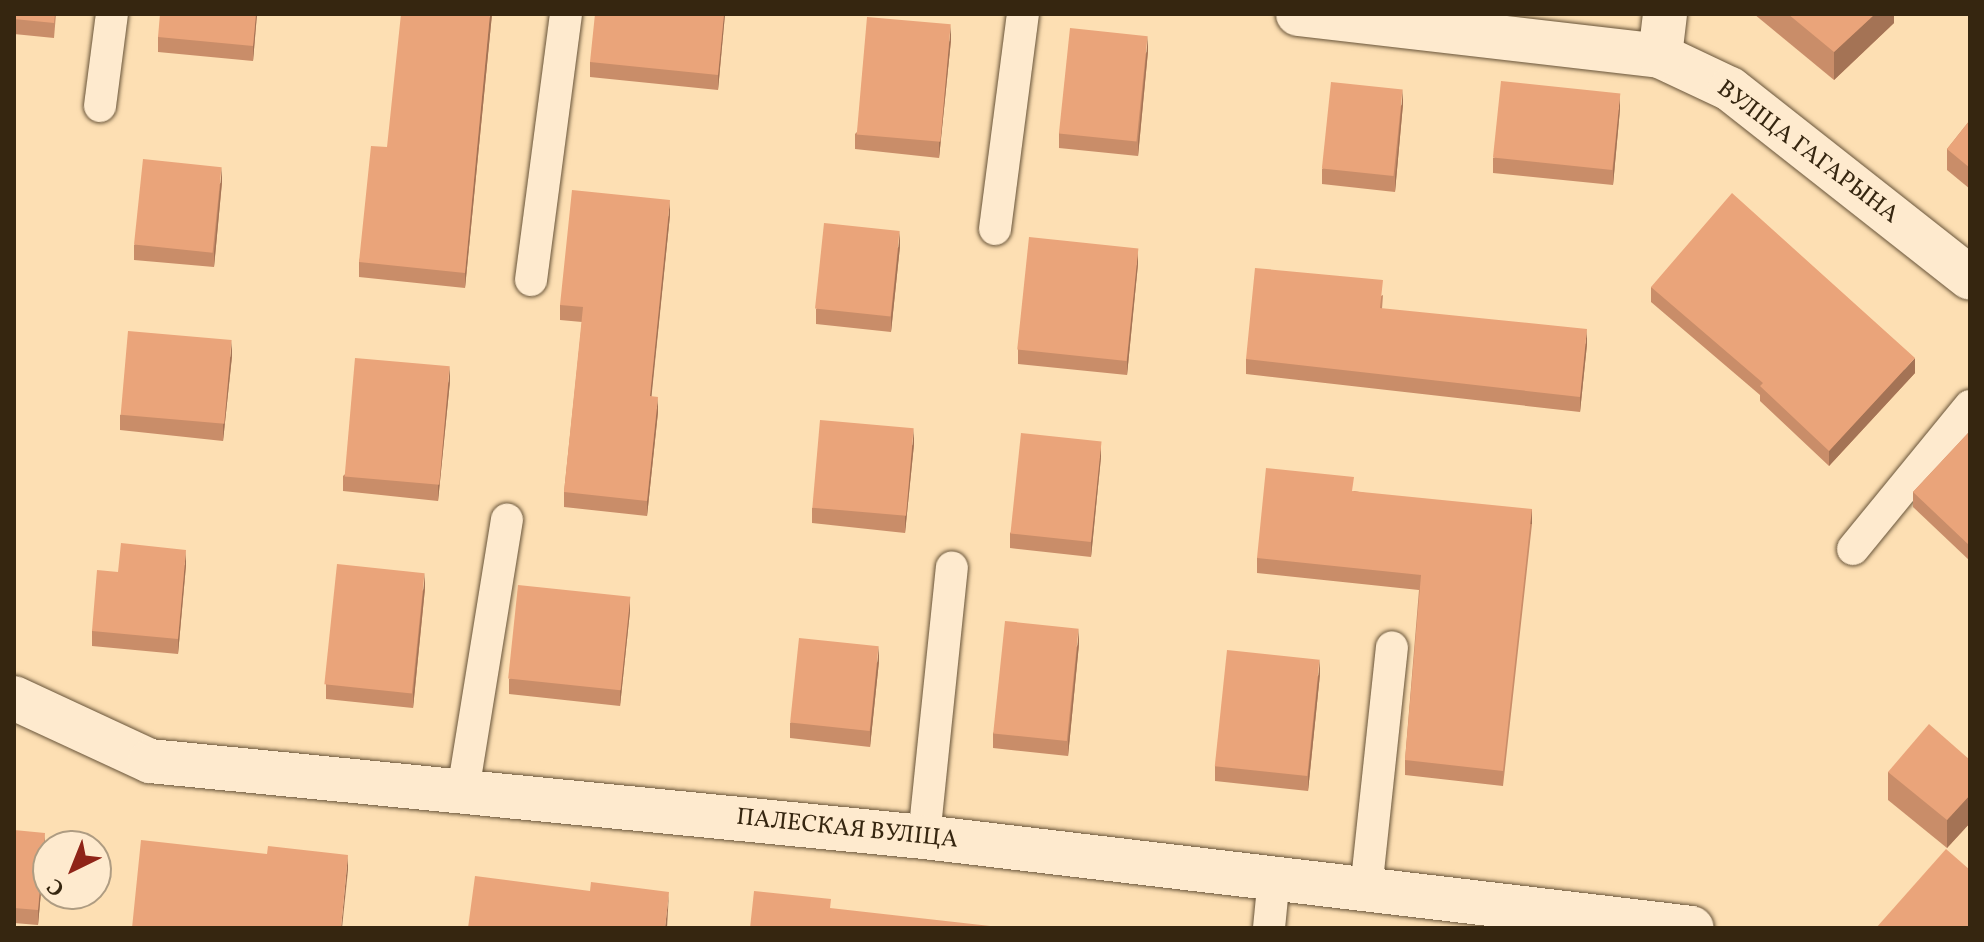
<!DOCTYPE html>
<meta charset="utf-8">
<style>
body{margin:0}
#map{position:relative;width:1984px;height:942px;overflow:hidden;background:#fddfb3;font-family:Vollkorn,serif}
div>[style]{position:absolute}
.roads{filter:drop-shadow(0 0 2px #685439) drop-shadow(0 0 2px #685439)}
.service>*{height:32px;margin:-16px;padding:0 16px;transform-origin:16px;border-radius:16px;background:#feeace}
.minor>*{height:44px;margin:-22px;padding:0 22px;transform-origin:22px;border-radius:22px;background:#feeace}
.wall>*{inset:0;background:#c98d69}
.shaded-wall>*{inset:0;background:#a47355;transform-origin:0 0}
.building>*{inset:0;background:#eaa47a;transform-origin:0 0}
span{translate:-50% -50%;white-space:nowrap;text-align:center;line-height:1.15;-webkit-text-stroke:7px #feeace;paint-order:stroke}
.street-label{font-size:24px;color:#362610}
.frame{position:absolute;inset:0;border:16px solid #362610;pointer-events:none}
.north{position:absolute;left:32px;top:830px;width:80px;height:80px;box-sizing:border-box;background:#feeace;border:2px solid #ae9c82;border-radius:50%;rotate:223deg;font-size:22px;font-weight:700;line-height:32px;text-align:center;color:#362610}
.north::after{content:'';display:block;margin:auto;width:28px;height:36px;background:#8f2418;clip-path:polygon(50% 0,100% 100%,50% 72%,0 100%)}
</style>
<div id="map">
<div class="roads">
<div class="service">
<i style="left:100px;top:106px;width:93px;rotate:-82.6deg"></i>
<i style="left:995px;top:229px;width:217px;rotate:-82.6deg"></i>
<i style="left:531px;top:280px;width:268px;rotate:-82.5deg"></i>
<i style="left:1853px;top:549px;width:185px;rotate:-50.7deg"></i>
<i style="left:463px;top:791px;width:275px;rotate:-80.8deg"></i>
<i style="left:924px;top:837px;width:271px;rotate:-84.1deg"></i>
<i style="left:1366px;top:890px;width:244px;rotate:-83.9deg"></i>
<i style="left:1269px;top:928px;width:51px;rotate:-84.4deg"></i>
</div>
<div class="minor">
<i style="left:1298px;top:14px;width:364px;rotate:6.6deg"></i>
<i style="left:1660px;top:56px;width:77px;rotate:25.2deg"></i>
<i style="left:1730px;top:89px;width:305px;rotate:38.2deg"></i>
<i style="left:1660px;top:56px;width:42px;rotate:-83.2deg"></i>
<i style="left:14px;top:698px;width:150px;rotate:24.9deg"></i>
<i style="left:150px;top:761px;width:778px;rotate:5.61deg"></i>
<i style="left:924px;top:837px;width:773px;rotate:6.76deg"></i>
</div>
</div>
<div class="wall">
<i style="clip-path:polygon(14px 14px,56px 14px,54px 38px,14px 34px)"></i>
<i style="clip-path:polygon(257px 14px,253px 61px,158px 52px,158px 37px)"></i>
<i style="clip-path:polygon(492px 14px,465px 288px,359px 277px,359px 262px,387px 147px)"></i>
<i style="clip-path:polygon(725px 14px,718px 90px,590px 77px,590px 62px)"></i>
<i style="clip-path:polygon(1754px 14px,1894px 14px,1894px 23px,1834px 80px)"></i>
<i style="clip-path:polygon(951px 40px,939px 158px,855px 149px,855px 134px)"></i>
<i style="clip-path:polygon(1148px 51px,1138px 156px,1059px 148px,1059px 133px)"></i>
<i style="clip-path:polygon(1403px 104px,1395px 192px,1322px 184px,1322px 169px)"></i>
<i style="clip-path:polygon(1620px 109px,1613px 185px,1493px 173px,1493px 158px)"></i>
<i style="clip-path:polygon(1970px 120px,1970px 189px,1947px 170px,1947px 149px)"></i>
<i style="clip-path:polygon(222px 182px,214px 267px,134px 260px,134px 245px)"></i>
<i style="clip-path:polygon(670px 215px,651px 397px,658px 412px,647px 516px,564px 507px,564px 492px,582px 322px,560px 320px,560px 305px)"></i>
<i style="clip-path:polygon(900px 246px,891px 332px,816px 324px,816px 309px)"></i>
<i style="clip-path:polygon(1138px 264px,1127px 375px,1018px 364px,1018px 349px)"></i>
<i style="clip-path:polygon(1651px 287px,1915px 373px,1829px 466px,1760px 401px,1760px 395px,1651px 302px)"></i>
<i style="clip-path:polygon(1383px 295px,1382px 309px,1587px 344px,1580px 412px,1246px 374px,1246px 359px)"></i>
<i style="clip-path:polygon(232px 356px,223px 441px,120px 430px,120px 415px)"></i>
<i style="clip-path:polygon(450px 381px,438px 501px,343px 491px,343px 476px)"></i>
<i style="clip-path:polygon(1970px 431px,1970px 561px,1913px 507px,1913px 492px)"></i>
<i style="clip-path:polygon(914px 444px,905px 533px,812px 523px,812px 508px)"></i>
<i style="clip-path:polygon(1101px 457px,1091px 557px,1010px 548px,1010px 533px)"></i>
<i style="clip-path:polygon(1354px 491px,1532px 524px,1503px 786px,1405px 775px,1405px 760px,1419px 590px,1257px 573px,1257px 558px)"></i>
<i style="clip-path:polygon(186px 565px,178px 654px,92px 646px,92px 631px,118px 572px)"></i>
<i style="clip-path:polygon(425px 588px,413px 708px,326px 699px,326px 684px)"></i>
<i style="clip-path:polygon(630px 611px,620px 706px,509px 694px,509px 679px)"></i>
<i style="clip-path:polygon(1079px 644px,1068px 756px,993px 748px,993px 733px)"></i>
<i style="clip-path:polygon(879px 661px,870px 747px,790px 738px,790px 723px)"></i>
<i style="clip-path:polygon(1320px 674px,1308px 791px,1215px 781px,1215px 766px)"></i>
<i style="clip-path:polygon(1970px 760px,1970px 823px,1947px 848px,1888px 800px,1888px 772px)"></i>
<i style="clip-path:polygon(14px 830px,45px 848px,38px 925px,14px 923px)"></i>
</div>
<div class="shaded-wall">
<i style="clip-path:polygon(256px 14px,257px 14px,253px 61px,253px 46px)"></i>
<i style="clip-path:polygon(490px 14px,492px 14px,465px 288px,465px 273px)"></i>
<i style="clip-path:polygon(724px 14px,725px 14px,718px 90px,718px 75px)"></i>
<i style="clip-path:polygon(1875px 14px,1894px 14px,1894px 23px,1834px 80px,1834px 52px)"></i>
<i style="clip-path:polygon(951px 25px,951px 40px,939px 158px,939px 143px)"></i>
<i style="clip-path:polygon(1148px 36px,1148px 51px,1138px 156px,1138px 141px)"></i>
<i style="clip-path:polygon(1403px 89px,1403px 104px,1395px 192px,1395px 177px)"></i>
<i style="clip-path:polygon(1620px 94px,1620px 109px,1613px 185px,1613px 170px)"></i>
<i style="clip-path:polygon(222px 167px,222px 182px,214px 267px,214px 252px)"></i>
<i style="clip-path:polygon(670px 200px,670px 215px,650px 411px,650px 396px)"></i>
<i style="clip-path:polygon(900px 231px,900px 246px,891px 332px,891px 317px)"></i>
<i style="clip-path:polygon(1138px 249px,1138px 264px,1127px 375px,1127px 360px)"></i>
<i style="clip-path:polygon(1587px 329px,1587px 344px,1580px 412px,1580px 397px)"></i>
<i style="clip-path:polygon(232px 341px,232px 356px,223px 441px,223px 426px)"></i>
<i style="clip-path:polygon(1915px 358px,1915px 373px,1829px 466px,1829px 451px)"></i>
<i style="clip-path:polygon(450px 366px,450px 381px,438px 501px,438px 486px)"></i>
<i style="clip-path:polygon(658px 397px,658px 412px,647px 516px,647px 501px)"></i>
<i style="clip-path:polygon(914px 429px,914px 444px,905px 533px,905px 518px)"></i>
<i style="clip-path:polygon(1101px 442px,1101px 457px,1091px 557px,1091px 542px)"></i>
<i style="left:1532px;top:509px;width:15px;height:264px;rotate:90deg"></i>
<i style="clip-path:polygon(186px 550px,186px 565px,178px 654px,178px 639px)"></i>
<i style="clip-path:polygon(425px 573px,425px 588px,413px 708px,413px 693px)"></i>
<i style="clip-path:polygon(630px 596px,630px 611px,620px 706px,620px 691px)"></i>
<i style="clip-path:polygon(1079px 629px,1079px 644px,1068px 756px,1068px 741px)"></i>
<i style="clip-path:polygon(879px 646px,879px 661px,870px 747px,870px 732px)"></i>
<i style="clip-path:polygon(1320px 659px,1320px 674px,1308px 791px,1308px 776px)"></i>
<i style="clip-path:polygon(1970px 795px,1970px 823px,1947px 848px,1947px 820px)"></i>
<i style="clip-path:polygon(45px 833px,45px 848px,38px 925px,38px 910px)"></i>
<i style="clip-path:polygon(348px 855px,348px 870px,342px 928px,341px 928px)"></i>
<i style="clip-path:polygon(669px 892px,667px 928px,665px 928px)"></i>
</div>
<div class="building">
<i style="clip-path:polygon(14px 14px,55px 14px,54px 23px,14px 19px)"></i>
<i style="clip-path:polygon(160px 14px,256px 14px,253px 46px,158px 37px)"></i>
<i style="clip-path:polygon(401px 14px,490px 14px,465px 273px,359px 262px,371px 146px,387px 147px)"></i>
<i style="clip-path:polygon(595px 14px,724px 14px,718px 75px,590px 62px)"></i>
<i style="clip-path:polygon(1788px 14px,1875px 14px,1834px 52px)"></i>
<i style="left:867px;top:17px;width:84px;height:118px;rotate:5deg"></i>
<i style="left:1070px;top:28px;width:78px;height:106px;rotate:6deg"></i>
<i style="left:1501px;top:81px;width:120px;height:77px;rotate:6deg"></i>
<i style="left:1331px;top:82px;width:72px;height:87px;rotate:6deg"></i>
<i style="clip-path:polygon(1970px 120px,1970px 168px,1947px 149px)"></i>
<i style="left:143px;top:159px;width:79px;height:86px;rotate:6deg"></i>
<i style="clip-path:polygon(572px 190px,670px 200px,650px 396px,658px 397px,647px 501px,564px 492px,583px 307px,560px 305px)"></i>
<i style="clip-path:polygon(1732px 193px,1915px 358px,1829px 451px,1760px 386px,1763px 383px,1651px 287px)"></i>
<i style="left:824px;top:223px;width:76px;height:86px;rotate:6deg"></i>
<i style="left:1029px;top:237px;width:110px;height:113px;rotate:6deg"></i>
<i style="clip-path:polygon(1255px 268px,1383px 280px,1380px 308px,1587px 329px,1580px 397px,1246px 359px)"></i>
<i style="left:128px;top:331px;width:104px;height:84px;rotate:5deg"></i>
<i style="left:355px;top:358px;width:95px;height:119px;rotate:5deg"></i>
<i style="left:820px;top:420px;width:94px;height:88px;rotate:5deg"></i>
<i style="clip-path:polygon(1970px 431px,1970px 546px,1913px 492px)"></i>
<i style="left:1021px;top:433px;width:81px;height:101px;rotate:6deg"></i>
<i style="clip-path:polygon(1266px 468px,1354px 477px,1352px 491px,1532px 509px,1503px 771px,1405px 760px,1421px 575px,1257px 558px)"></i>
<i style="clip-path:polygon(121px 543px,186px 550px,178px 639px,92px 631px,97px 570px,118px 572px)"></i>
<i style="left:337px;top:564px;width:88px;height:121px;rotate:6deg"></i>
<i style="left:518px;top:585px;width:113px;height:94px;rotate:6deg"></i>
<i style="left:1005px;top:621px;width:74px;height:113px;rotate:6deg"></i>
<i style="left:799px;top:638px;width:80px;height:85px;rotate:6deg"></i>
<i style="left:1227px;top:650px;width:93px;height:117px;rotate:6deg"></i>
<i style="clip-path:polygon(1929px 724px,1970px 760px,1970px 795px,1947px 820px,1888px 772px)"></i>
<i style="clip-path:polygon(14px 830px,45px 833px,38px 910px,14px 908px)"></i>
<i style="clip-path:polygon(141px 840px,267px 854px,268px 846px,348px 855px,341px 928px,132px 928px)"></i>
<i style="clip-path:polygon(1946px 849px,1970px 870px,1970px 928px,1876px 928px)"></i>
<i style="clip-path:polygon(475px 876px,590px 891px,591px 882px,669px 892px,665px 928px,468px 928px)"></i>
<i style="clip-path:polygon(754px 891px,831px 899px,830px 908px,1008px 928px,750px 928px)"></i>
</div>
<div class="street-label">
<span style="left:1807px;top:153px;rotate:37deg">ВУЛІЦА ГАГАРЫНА</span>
<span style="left:847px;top:830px;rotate:6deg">ПАЛЕСКАЯ ВУЛІЦА</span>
</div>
<div class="frame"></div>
<div class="north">С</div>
</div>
